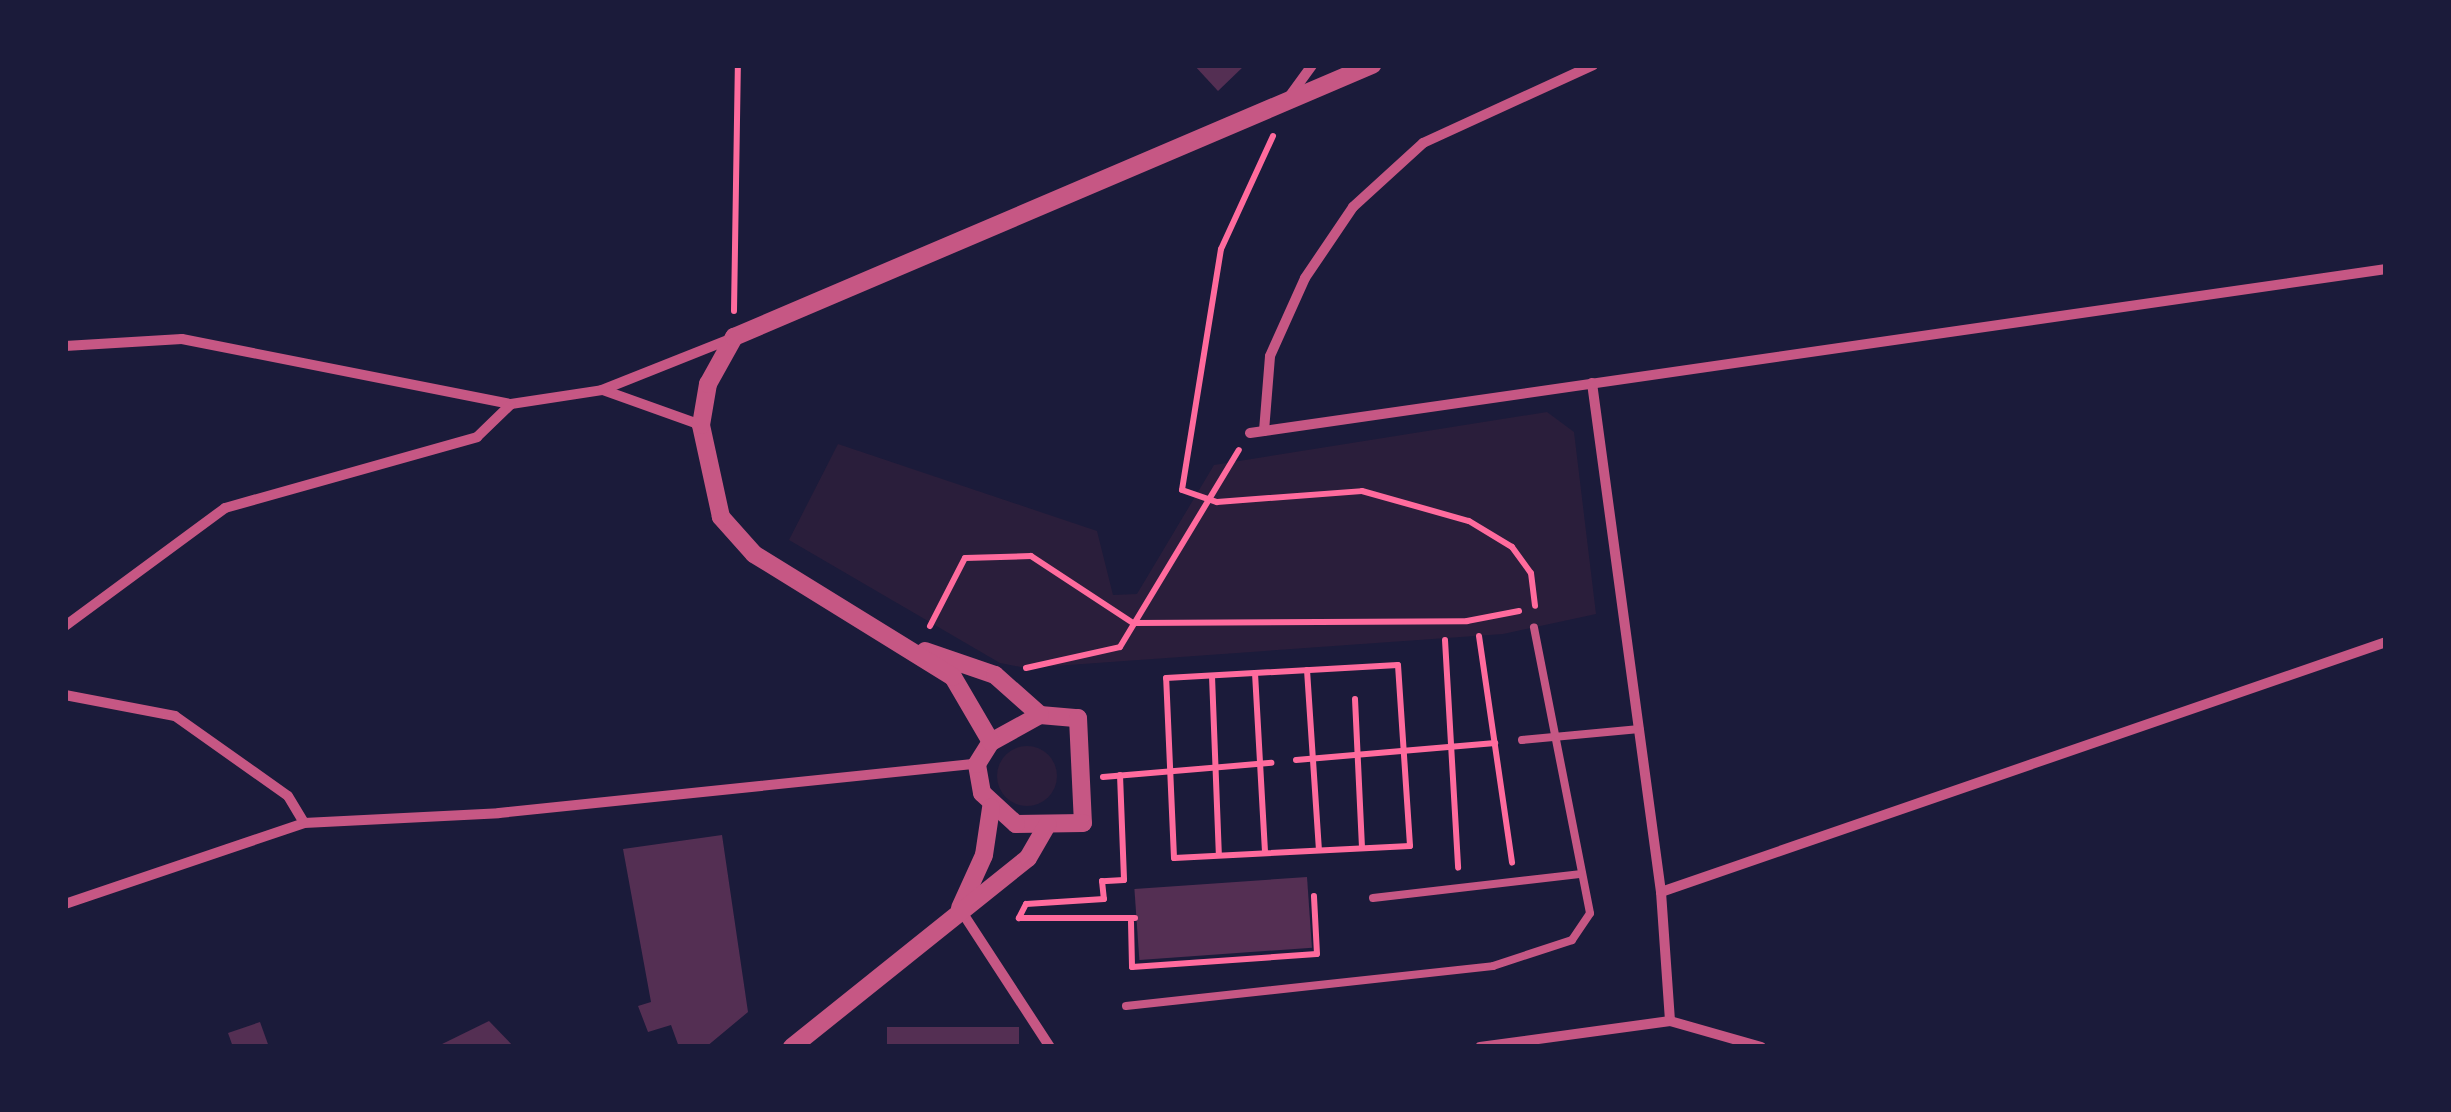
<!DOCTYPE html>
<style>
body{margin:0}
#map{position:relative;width:2451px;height:1112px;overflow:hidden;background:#1b1b3a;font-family:Roboto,sans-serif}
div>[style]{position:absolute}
.green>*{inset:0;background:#2a1e3b}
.round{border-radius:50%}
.building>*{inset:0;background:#542f53;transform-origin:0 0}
.path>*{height:6px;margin:-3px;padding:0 3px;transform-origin:3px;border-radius:3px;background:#ff6b9d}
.service>*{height:8px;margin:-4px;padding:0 4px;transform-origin:4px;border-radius:4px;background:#c65784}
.minor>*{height:10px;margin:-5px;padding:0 5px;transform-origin:5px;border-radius:5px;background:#c65784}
.tertiary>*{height:18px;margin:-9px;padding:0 9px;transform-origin:9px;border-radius:9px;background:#c65784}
span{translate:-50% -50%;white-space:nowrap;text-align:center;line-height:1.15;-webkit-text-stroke:8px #1b1b3a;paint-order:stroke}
.frame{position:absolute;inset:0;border:68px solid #1b1b3a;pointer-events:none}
</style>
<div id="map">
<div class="green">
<i style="clip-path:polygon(1547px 412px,1574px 432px,1596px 614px,1503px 634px,1026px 668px,1000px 663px,789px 540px,838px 444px,1097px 531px,1113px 595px,1137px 594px,1214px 465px)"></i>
<i class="round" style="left:997px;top:746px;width:60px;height:60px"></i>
</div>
<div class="building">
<i style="clip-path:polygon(1194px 65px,1245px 65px,1218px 91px)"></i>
<i style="clip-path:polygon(722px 835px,748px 1012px,706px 1047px,679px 1047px,671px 1025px,648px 1032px,638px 1006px,651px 1002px,623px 849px)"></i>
<i style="left:1307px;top:877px;width:71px;height:173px;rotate:86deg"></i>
<i style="clip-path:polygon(489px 1021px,514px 1047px,436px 1047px)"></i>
<i style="clip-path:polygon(260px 1022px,269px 1047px,233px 1047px,228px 1033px)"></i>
<i style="left:1019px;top:1027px;width:20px;height:132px;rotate:90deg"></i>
</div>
<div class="path">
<i style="left:1273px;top:136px;width:124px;rotate:114.7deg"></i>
<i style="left:1221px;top:249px;width:244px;rotate:99.2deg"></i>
<i style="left:1182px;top:490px;width:37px;rotate:19deg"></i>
<i style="left:1217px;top:502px;width:145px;rotate:-4.3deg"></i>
<i style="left:1362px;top:491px;width:111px;rotate:15.7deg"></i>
<i style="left:1469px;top:521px;width:50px;rotate:31.2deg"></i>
<i style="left:1512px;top:547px;width:32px;rotate:54deg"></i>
<i style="left:1531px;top:573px;width:33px;rotate:83deg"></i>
<i style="left:734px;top:311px;width:246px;rotate:-89.1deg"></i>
<i style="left:930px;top:626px;width:76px;rotate:-62.8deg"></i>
<i style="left:965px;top:558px;width:66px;rotate:-1.7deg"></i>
<i style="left:1031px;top:556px;width:122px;rotate:33.3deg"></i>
<i style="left:1133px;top:623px;width:334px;rotate:-0.3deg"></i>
<i style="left:1467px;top:621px;width:53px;rotate:-10.9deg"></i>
<i style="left:1479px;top:636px;width:229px;rotate:81.7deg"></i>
<i style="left:1445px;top:640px;width:228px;rotate:86.7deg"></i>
<i style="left:1398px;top:665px;width:181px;rotate:86.2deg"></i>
<i style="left:1410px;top:846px;width:236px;rotate:177.1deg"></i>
<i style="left:1174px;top:858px;width:180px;rotate:-92.5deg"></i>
<i style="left:1166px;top:678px;width:232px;rotate:-3.2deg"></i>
<i style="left:1026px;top:668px;width:96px;rotate:-12.6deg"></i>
<i style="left:1120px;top:647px;width:230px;rotate:-58.9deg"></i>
<i style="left:1307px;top:670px;width:180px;rotate:86.2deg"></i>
<i style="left:1255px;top:673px;width:180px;rotate:86.8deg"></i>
<i style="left:1212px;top:676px;width:179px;rotate:87.8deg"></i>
<i style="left:1355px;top:699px;width:149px;rotate:87.3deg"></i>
<i style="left:1296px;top:760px;width:200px;rotate:-4.9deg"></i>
<i style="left:1120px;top:775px;width:105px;rotate:87.8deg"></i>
<i style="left:1124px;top:880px;width:22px;rotate:177deg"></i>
<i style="left:1102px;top:881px;width:18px;rotate:84deg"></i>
<i style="left:1104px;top:899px;width:78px;rotate:176.3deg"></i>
<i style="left:1026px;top:904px;width:16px;rotate:117deg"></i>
<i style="left:1019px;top:918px;width:116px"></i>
<i style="left:1103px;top:777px;width:169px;rotate:-4.8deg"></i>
<i style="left:1131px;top:922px;width:45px;rotate:88.7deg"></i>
<i style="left:1132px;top:967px;width:185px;rotate:-4deg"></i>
<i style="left:1317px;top:954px;width:58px;rotate:-93deg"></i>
</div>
<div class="service">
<i style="left:1522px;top:740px;width:118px;rotate:-5.4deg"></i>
<i style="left:1373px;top:898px;width:210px;rotate:-6.6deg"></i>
<i style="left:1126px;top:1006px;width:369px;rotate:-6.2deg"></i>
<i style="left:1493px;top:966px;width:83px;rotate:-18.2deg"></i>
<i style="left:1572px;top:940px;width:32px;rotate:-56deg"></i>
<i style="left:1590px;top:913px;width:291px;rotate:-101.1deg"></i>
</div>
<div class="minor">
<i style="left:1289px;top:97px;width:39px;rotate:-54deg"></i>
<i style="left:65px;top:346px;width:117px;rotate:-3.4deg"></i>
<i style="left:182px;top:339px;width:335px;rotate:11.2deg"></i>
<i style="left:511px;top:404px;width:92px;rotate:-8.7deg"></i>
<i style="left:602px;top:390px;width:141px;rotate:-21.7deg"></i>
<i style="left:1592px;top:383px;width:514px;rotate:82.28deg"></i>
<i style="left:1661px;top:892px;width:129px;rotate:86deg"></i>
<i style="left:603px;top:390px;width:104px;rotate:19.7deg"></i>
<i style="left:1264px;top:431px;width:75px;rotate:-85.4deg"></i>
<i style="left:1270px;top:356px;width:85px;rotate:-65.8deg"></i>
<i style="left:1305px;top:278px;width:86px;rotate:-55.9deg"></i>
<i style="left:1353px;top:207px;width:95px;rotate:-42.4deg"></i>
<i style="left:1423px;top:143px;width:187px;rotate:-24.6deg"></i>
<i style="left:1250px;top:433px;width:1148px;rotate:-8.21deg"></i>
<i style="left:65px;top:626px;width:199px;rotate:-36.4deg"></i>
<i style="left:225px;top:508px;width:262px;rotate:-15.7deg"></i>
<i style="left:477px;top:437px;width:47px;rotate:-44.1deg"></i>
<i style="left:65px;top:695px;width:112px;rotate:10.8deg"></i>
<i style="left:175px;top:716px;width:138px;rotate:35.3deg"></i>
<i style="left:288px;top:796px;width:31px;rotate:59deg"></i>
<i style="left:1661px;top:892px;width:767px;rotate:-19.03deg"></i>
<i style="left:65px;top:904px;width:252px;rotate:-18.7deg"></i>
<i style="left:304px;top:823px;width:195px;rotate:-2.9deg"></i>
<i style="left:499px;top:813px;width:481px;rotate:-5.9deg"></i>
<i style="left:960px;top:909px;width:165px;rotate:56.9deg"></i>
<i style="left:1480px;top:1047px;width:192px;rotate:-7.8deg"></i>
<i style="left:1670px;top:1021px;width:95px;rotate:15.9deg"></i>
</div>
<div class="tertiary">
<i style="left:925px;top:651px;width:74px;rotate:18.9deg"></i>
<i style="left:995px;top:675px;width:60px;rotate:41.6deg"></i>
<i style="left:1040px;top:715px;width:38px;rotate:5deg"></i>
<i style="left:1078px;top:718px;width:105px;rotate:87.3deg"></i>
<i style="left:1083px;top:823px;width:67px;rotate:179.1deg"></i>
<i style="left:1016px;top:824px;width:46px;rotate:-137.6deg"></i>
<i style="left:982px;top:793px;width:29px;rotate:-100deg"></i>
<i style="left:977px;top:764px;width:26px;rotate:-58deg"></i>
<i style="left:991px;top:742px;width:56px;rotate:-28.9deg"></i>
<i style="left:991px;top:742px;width:75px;rotate:-120.3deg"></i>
<i style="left:953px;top:677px;width:234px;rotate:-148.3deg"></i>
<i style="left:754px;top:554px;width:50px;rotate:-131.7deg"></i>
<i style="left:721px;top:517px;width:94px;rotate:-102.3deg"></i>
<i style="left:701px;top:425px;width:42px;rotate:-80.3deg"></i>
<i style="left:708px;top:384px;width:54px;rotate:-61deg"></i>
<i style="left:734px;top:337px;width:694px;rotate:-23.09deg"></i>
<i style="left:960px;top:908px;width:58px;rotate:-65.6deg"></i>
<i style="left:984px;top:855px;width:48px;rotate:-81.5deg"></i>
<i style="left:792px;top:1047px;width:302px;rotate:-38.7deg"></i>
<i style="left:1028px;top:858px;width:39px;rotate:-60deg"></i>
</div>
<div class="frame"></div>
</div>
